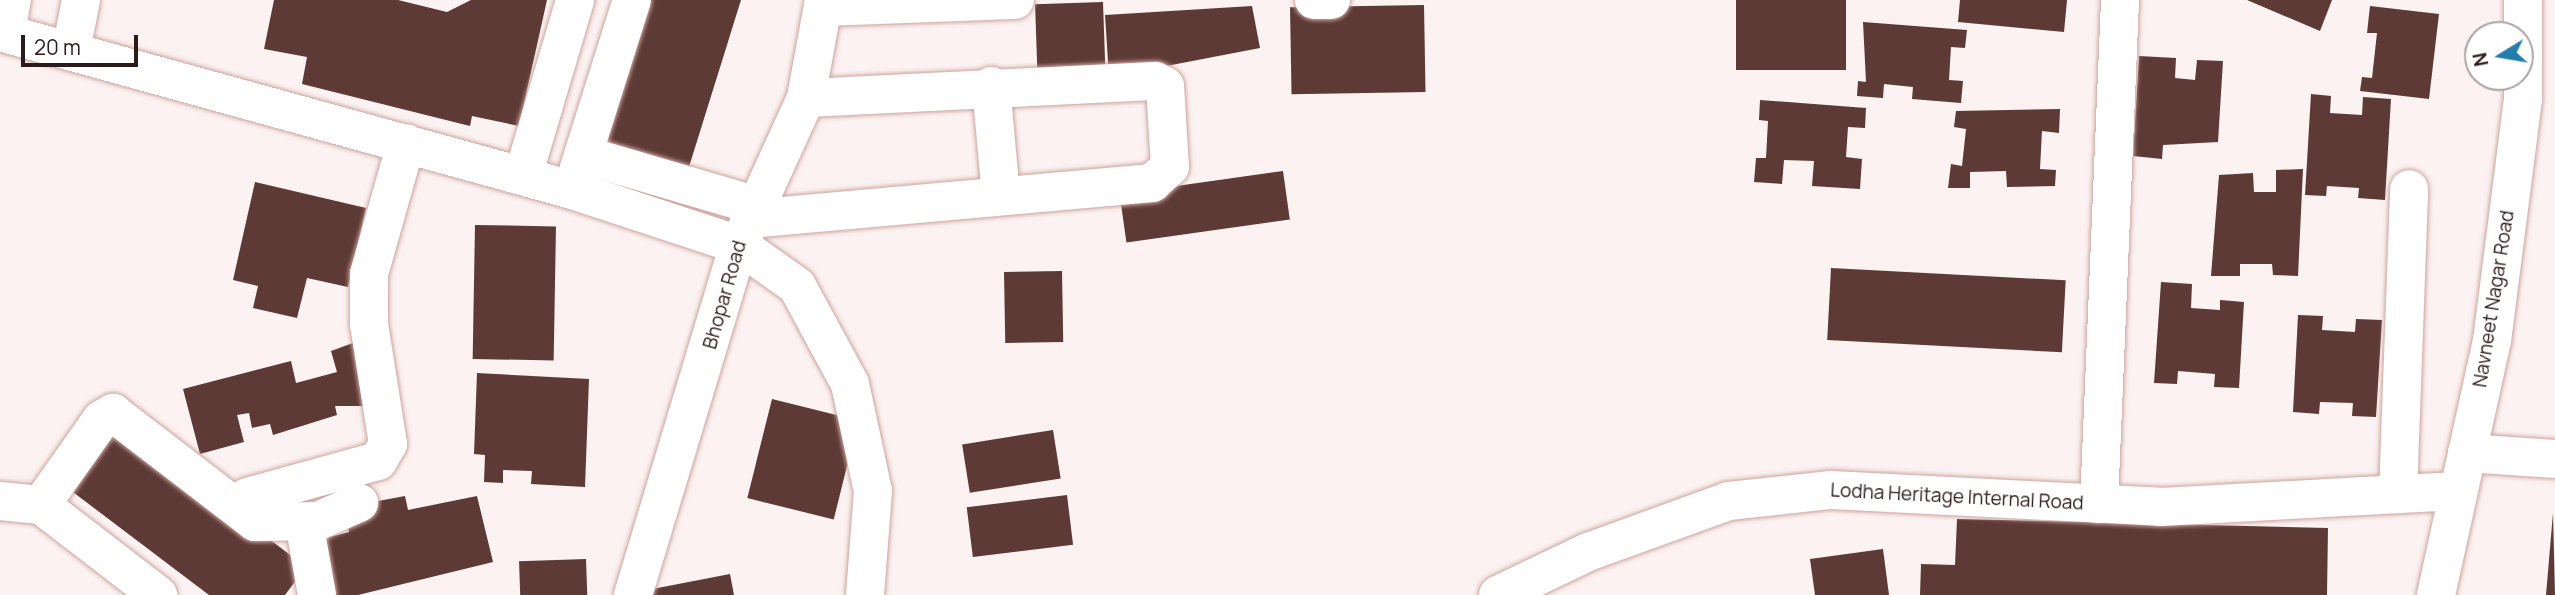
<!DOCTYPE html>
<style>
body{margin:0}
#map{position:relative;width:2555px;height:595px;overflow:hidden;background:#fbf2f1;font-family:Manrope,sans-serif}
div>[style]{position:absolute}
.building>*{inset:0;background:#5d3a36;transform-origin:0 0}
.roads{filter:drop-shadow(0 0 2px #cea49f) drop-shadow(0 0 2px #cea49f)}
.minor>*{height:38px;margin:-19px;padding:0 19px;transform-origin:19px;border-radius:19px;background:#fff}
span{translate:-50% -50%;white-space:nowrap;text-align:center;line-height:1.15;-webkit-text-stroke:7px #fff;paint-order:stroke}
.street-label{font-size:19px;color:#2b1b1a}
.north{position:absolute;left:2464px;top:21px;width:70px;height:70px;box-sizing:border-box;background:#fff;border:2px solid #aaa4a3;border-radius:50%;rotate:259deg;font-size:19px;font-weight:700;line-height:28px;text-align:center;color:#2b1b1a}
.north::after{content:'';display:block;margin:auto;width:24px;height:32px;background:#237dab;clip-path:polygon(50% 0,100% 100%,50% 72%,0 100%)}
.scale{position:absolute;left:21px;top:35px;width:117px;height:32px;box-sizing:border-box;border:4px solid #2b1b1a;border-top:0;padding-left:9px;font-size:21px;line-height:24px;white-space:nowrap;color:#2b1b1a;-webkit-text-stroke:5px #fff;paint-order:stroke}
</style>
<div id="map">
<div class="building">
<i style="clip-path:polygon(274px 0,398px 0,447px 12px,471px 0,547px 0,519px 126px,472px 116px,470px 126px,302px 84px,307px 57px,264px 49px)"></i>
<i style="clip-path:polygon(635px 0,741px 0,688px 170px,591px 140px)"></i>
<i style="left:1736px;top:0;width:110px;height:70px"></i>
<i style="clip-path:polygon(1960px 0,2067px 0,2064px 32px,1958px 22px)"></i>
<i style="clip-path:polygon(2247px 0,2332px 0,2320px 31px)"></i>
<i style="left:1103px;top:2px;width:74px;height:68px;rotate:88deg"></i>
<i style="left:1424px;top:5px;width:87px;height:134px;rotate:89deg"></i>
<i style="clip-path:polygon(1252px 6px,1260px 48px,1109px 77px,1105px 15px)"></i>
<i style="clip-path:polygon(2370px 6px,2439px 14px,2429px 99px,2360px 91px,2362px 77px,2372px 78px,2377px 33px,2367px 33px)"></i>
<i style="clip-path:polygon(1863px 22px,1967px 30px,1965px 48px,1951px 47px,1949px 80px,1963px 81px,1961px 103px,1912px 99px,1913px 87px,1884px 84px,1883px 98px,1857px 96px,1858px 81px,1866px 82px)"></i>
<i style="clip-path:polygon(2139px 56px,2176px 58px,2175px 78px,2195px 80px,2197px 60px,2223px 61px,2218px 142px,2163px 145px,2162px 159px,2133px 156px)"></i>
<i style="clip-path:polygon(2311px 94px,2331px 96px,2330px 113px,2362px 115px,2363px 97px,2391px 99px,2385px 200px,2358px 198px,2359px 188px,2327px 186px,2326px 196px,2305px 195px)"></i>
<i style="clip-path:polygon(1760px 100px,1866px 108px,1865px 128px,1848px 127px,1846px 157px,1862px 159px,1860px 189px,1812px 186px,1814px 161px,1784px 160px,1782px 184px,1754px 182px,1756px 158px,1766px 158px,1768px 121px,1759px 120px)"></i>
<i style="clip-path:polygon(2060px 109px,2059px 133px,2042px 131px,2040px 169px,2056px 170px,2055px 186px,2007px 187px,2006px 171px,1970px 172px,1970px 188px,1948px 188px,1951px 164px,1962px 166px,1966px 129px,1954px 127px,1956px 111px)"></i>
<i style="clip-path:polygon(2303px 169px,2298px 276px,2273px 275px,2272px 264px,2240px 264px,2240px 276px,2211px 276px,2219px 175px,2253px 173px,2254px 192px,2276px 192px,2276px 170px)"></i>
<i style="left:1283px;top:171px;width:49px;height:165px;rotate:82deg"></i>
<i style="clip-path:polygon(255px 182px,366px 208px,348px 287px,307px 278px,297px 318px,253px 308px,258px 286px,233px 280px)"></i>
<i style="left:475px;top:225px;width:81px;height:134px;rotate:1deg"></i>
<i style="left:1831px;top:268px;width:235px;height:72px;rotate:3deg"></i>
<i style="left:1062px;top:271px;width:71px;height:58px;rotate:89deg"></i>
<i style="clip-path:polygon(2161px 282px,2192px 284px,2191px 308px,2220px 310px,2220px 300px,2244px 302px,2239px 388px,2214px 387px,2215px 374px,2178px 371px,2177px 384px,2154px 383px)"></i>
<i style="clip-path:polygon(2298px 315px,2323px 316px,2322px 330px,2355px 332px,2356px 319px,2382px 320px,2376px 417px,2352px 416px,2353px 403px,2320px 402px,2319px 414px,2293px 412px)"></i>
<i style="clip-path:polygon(353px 343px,373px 406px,335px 406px,337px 415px,273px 435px,270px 424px,252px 428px,249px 413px,237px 415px,244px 442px,200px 454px,183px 389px,291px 361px,296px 383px,337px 372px,331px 351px)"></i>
<i style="clip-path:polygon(477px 373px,589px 379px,585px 487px,531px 484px,532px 471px,503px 470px,503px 483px,484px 482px,485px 455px,474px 454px)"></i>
<i style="left:772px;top:399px;width:89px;height:102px;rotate:14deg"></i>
<i style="clip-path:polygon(110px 418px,306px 567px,285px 595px,209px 595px,61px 483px)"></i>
<i style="left:1053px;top:430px;width:49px;height:92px;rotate:81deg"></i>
<i style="left:1067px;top:495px;width:50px;height:101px;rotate:83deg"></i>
<i style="clip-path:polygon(405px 496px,408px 510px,477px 496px,493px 562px,358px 595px,326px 595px,314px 541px,349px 532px,347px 523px,362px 504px)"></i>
<i style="clip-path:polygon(2553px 513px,2555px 595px,2546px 595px)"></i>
<i style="clip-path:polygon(1957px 519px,2328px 528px,2327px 595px,1920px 595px,1921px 564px,1955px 565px)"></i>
<i style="clip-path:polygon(1883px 549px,1889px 595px,1815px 595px,1810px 559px)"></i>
<i style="left:586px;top:559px;width:36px;height:67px;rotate:88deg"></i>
<i style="clip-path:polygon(730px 574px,734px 595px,643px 595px,642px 591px)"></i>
</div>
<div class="roads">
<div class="minor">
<i style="left:1314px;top:0;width:17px"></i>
<i style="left:823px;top:7px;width:192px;rotate:-2.1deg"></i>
<i style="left:0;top:32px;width:593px;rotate:15.44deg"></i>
<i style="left:572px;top:190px;width:176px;rotate:18.2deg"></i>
<i style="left:739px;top:245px;width:71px;rotate:35.3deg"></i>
<i style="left:797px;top:286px;width:111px;rotate:61.6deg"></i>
<i style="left:850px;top:384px;width:109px;rotate:77.9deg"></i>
<i style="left:873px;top:491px;width:104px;rotate:94.4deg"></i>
<i style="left:6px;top:33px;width:34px;rotate:-80deg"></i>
<i style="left:71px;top:51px;width:52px;rotate:-78.9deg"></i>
<i style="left:991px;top:86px;width:110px;rotate:84.8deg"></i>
<i style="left:584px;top:155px;width:180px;rotate:16.4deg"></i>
<i style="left:523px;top:176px;width:184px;rotate:-73.5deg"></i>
<i style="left:572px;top:190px;width:199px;rotate:-72.5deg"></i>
<i style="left:749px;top:219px;width:405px;rotate:-5.1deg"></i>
<i style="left:1152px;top:183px;width:24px;rotate:-42deg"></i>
<i style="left:1170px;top:167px;width:81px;rotate:-93.5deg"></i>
<i style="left:1165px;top:86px;width:11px;rotate:-153deg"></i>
<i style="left:1155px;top:81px;width:349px;rotate:177.2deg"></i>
<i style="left:2467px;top:453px;width:88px;rotate:3.9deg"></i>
<i style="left:2398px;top:494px;width:305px;rotate:-87.9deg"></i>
<i style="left:247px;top:497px;width:136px;rotate:-15.4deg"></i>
<i style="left:378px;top:461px;width:20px;rotate:-60deg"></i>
<i style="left:388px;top:444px;width:121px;rotate:-99deg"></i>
<i style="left:369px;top:324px;width:50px;rotate:-90deg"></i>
<i style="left:369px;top:274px;width:136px;rotate:-74.2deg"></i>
<i style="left:0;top:501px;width:41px;rotate:5.6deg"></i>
<i style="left:41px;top:505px;width:148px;rotate:37.6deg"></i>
<i style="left:2099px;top:504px;width:504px;rotate:-87.61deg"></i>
<i style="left:41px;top:505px;width:105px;rotate:-54.7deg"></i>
<i style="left:102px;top:419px;width:13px;rotate:-29deg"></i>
<i style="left:113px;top:413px;width:179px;rotate:37.5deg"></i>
<i style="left:255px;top:522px;width:63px;rotate:-0.9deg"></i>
<i style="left:318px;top:521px;width:45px;rotate:-23.7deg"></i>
<i style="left:304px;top:522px;width:74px;rotate:79.9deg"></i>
<i style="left:633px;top:595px;width:366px;rotate:-73.2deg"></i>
<i style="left:739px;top:245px;width:162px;rotate:-65.5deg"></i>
<i style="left:806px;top:98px;width:100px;rotate:-79.6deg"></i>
<i style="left:1498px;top:595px;width:100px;rotate:-25.5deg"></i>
<i style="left:1588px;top:552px;width:150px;rotate:-19.9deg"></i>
<i style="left:1729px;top:501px;width:103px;rotate:-6.2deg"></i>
<i style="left:1831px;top:490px;width:330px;rotate:2.9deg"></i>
<i style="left:2161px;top:507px;width:297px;rotate:-3.1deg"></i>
<i style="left:2436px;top:595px;width:260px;rotate:-77.6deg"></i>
<i style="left:2492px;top:341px;width:245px;rotate:-82.7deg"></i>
<i style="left:2523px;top:98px;width:98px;rotate:-90deg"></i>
</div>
</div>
<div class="street-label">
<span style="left:725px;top:295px;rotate:-74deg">Bhopar Road</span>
<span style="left:2494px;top:299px;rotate:-81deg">Navneet Nagar Road</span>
<span style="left:1957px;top:497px;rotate:3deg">Lodha Heritage Internal Road</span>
</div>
<div class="north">N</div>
<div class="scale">20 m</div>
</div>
